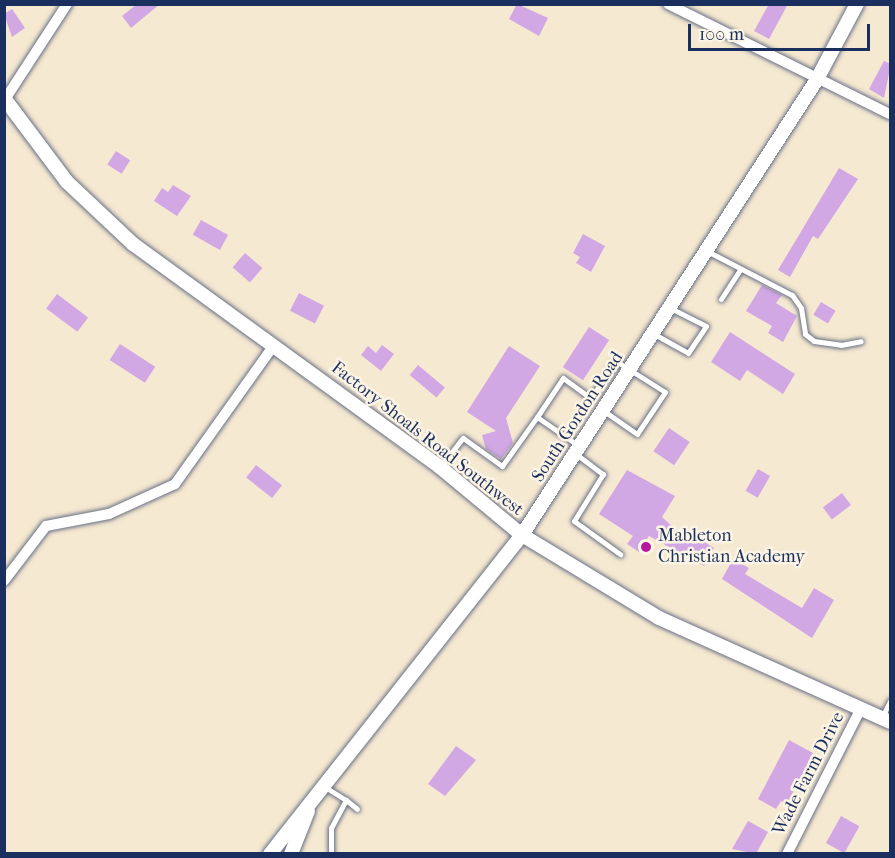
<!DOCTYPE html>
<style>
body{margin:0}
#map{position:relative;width:895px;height:858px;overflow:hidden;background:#f6e9d1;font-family:"IM FELL French Canon",serif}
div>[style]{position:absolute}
.building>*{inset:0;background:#d2a8e4;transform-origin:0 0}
.roads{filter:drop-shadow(0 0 2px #687086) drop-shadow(0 0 2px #687086)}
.service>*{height:5px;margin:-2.5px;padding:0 2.5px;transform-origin:2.5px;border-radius:2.5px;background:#fff}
.minor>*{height:10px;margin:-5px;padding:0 5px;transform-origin:5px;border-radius:5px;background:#fff}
.tertiary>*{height:14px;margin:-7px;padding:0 7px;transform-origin:7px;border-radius:7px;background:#fff}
.dots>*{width:16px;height:16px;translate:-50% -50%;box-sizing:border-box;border:3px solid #fcf5e5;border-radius:50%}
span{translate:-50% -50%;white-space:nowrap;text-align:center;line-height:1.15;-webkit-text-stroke:5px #fcf5e5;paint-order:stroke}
.street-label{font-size:18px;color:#1b2f5e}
.poi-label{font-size:18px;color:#1b2f5e}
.left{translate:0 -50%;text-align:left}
.frame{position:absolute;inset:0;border:6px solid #1b2f5e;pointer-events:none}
.scale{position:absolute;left:688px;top:24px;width:182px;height:27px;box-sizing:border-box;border:3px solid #1b2f5e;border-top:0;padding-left:8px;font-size:18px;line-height:21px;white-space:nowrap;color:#1b2f5e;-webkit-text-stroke:4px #fcf5e5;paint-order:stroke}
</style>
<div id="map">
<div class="building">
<i style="clip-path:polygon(137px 4px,160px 4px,131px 28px,122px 16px)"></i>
<i style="clip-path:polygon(517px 4px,548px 18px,539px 36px,509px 19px)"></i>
<i style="clip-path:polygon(769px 4px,788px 4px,769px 39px,754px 31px)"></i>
<i style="clip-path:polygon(12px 9px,25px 28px,12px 37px,4px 14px)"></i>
<i style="clip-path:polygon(884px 61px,891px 64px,884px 98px,869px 89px)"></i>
<i style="left:116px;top:151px;width:17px;height:16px;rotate:33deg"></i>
<i style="clip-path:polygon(839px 168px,858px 179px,818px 239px,813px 236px,790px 277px,778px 270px)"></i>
<i style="clip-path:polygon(173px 185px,191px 196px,177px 216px,154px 201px,162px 188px,168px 192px)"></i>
<i style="left:201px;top:220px;width:31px;height:17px;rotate:29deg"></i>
<i style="clip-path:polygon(583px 234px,605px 246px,591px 272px,576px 263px,580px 257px,573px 253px)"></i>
<i style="left:245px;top:253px;width:23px;height:19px;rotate:41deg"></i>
<i style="clip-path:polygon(762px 285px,782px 295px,776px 303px,797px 316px,783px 342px,768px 333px,772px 326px,746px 311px)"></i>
<i style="left:299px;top:293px;width:28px;height:20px;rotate:27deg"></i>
<i style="left:57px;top:294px;width:39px;height:18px;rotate:37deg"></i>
<i style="left:821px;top:302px;width:17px;height:15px;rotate:31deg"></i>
<i style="left:589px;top:327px;width:24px;height:48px;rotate:33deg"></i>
<i style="clip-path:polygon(730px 332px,795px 374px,783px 394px,747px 370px,740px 381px,711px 362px)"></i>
<i style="left:120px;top:344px;width:42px;height:19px;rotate:33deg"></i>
<i style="clip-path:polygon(382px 345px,394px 354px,381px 371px,361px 355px,368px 346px,376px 353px)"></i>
<i style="clip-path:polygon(509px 346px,540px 366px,506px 418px,513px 443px,501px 459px,486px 449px,482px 435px,496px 431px,467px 412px)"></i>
<i style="left:418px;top:365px;width:35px;height:13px;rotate:40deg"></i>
<i style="left:669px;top:428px;width:25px;height:28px;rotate:34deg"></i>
<i style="left:256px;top:465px;width:33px;height:16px;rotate:38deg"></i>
<i style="left:758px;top:469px;width:14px;height:25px;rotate:30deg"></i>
<i style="clip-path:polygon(627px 470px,675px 496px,662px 517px,686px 539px,690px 533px,714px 548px,704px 566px,649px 536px,639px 552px,627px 544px,633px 536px,599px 514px)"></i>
<i style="left:842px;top:493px;width:15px;height:24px;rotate:53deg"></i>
<i style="clip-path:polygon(733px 559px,749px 568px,745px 574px,802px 608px,814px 588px,834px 600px,812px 638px,722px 579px)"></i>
<i style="clip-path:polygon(789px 740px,813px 753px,787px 804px,781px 801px,776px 809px,758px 799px)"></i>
<i style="clip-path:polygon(456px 746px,476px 760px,445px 796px,428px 784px)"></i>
<i style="left:841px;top:816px;width:21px;height:31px;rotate:29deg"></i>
<i style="clip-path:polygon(748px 821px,768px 832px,756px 854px,732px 849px)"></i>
</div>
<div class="roads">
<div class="service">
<i style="left:707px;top:251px;width:96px;rotate:27.4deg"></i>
<i style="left:792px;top:295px;width:16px;rotate:55deg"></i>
<i style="left:801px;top:308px;width:26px;rotate:81deg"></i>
<i style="left:805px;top:334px;width:11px;rotate:38deg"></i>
<i style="left:814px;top:341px;width:27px;rotate:8deg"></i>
<i style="left:841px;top:345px;width:20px;rotate:-11deg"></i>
<i style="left:721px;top:299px;width:35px;rotate:-57deg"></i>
<i style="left:654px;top:334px;width:39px;rotate:29deg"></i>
<i style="left:688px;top:353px;width:32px;rotate:-56deg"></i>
<i style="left:706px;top:326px;width:40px;rotate:-153.4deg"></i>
<i style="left:579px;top:446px;width:51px;rotate:-145.4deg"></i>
<i style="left:537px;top:417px;width:47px;rotate:-56.3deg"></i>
<i style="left:563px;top:378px;width:34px;rotate:36deg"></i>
<i style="left:591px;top:398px;width:45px;rotate:-56deg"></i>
<i style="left:616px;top:361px;width:58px;rotate:32.3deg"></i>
<i style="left:665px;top:392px;width:50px;rotate:123.7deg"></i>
<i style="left:637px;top:434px;width:40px;rotate:-145.1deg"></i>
<i style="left:576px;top:454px;width:34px;rotate:37deg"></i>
<i style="left:603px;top:474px;width:55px;rotate:121.7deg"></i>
<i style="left:574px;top:521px;width:57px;rotate:35.7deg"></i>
<i style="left:440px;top:467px;width:37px;rotate:-52deg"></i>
<i style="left:463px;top:438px;width:48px;rotate:35.7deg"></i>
<i style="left:502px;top:466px;width:60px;rotate:-54.5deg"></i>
<i style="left:882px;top:717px;width:18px;rotate:-63deg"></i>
<i style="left:325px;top:787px;width:25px;rotate:32deg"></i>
<i style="left:331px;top:854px;width:26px;rotate:-90deg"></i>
<i style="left:331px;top:828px;width:32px;rotate:-62deg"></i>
<i style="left:346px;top:800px;width:14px;rotate:39deg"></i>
</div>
<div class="minor">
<i style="left:668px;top:4px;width:248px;rotate:26.4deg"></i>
<i style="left:4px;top:101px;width:116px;rotate:-57deg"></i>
<i style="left:4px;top:581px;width:69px;rotate:-52.6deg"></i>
<i style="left:46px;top:526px;width:64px;rotate:-10.8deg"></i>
<i style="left:109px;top:514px;width:72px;rotate:-24.4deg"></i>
<i style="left:175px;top:484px;width:171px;rotate:-54.5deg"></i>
<i style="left:787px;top:854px;width:161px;rotate:-63.1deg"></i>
</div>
<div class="tertiary">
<i style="left:4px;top:98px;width:105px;rotate:53.1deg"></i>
<i style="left:67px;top:182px;width:91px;rotate:43.2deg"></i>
<i style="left:133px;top:244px;width:379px;rotate:36deg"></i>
<i style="left:440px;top:467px;width:107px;rotate:39.7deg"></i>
<i style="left:522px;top:535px;width:160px;rotate:31.2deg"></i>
<i style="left:659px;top:618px;width:253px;rotate:24.2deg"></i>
<i style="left:270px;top:854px;width:407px;rotate:-51.7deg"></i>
<i style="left:522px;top:535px;width:541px;rotate:-57.07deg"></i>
<i style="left:816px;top:81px;width:87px;rotate:-62deg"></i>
<i style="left:291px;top:854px;width:46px;rotate:-68.4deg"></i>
</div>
</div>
<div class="dots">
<i style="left:646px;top:547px;background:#b5179e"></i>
</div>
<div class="street-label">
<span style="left:578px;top:417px;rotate:-57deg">South Gordon Road</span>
<span style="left:427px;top:439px;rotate:38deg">Factory Shoals Road Southwest</span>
<span style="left:809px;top:774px;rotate:-63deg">Wade Farm Drive</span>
</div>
<div class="poi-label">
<span class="left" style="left:658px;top:547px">Mableton<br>Christian Academy</span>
</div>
<div class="frame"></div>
<div class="scale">100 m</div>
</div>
